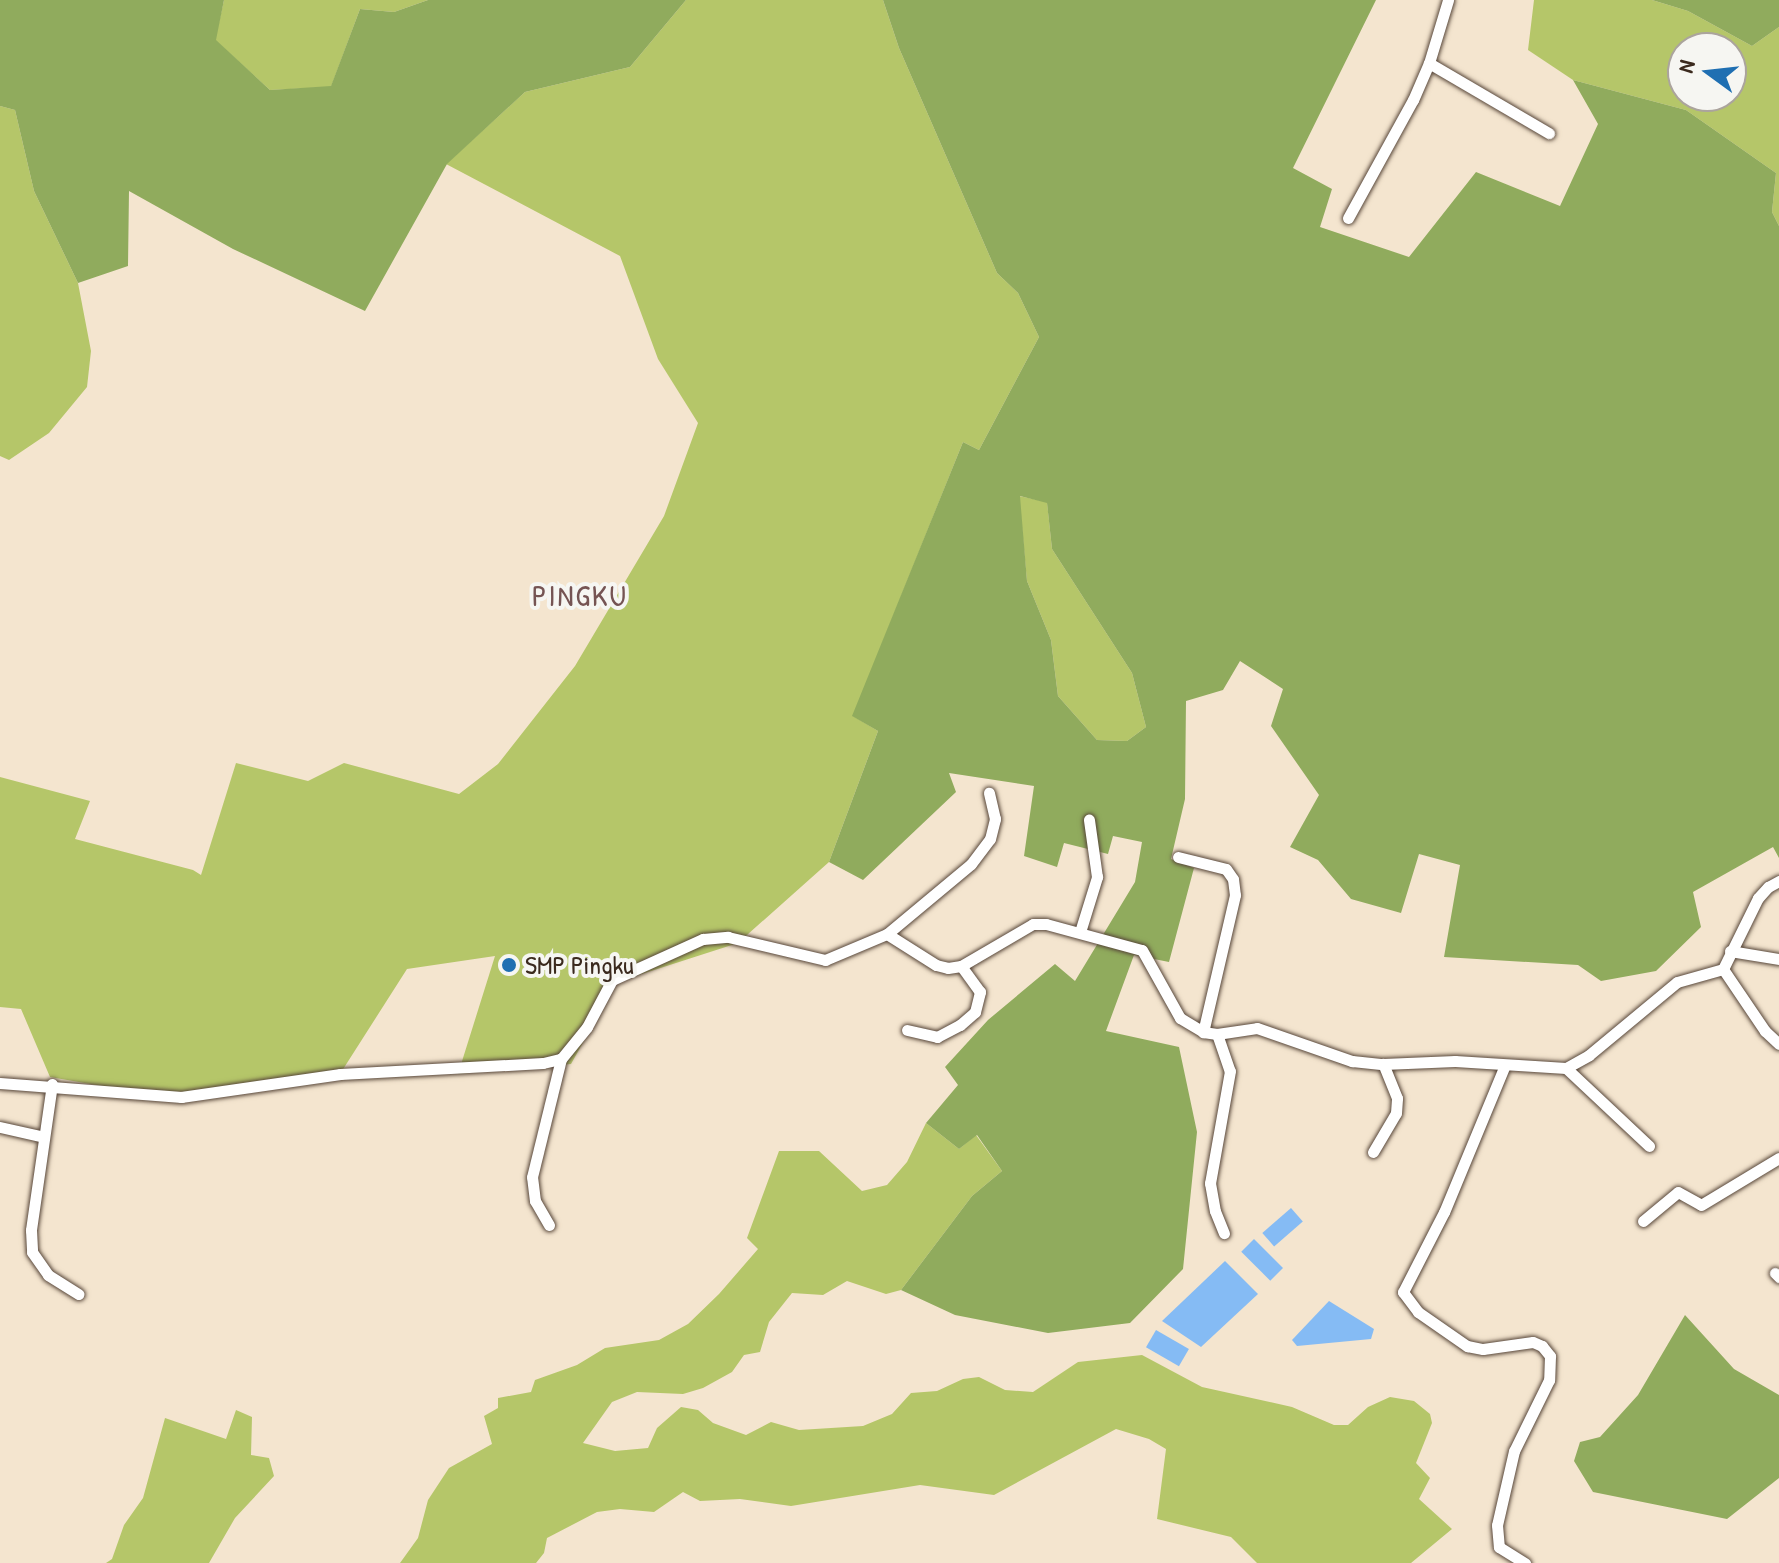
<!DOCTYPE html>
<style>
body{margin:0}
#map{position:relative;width:1779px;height:1563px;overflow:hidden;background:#f4e5cf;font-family:"Patrick Hand",sans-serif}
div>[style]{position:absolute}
.green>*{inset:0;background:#b5c669}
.forest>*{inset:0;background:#90ab5d}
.water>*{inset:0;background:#85bbf4;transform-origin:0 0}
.roads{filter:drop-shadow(0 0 2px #574639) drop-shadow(0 0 2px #574639)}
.minor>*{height:11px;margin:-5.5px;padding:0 5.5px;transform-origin:5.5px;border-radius:5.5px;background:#fff}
.dots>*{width:22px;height:22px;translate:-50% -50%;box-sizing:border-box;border:4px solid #f6f6f2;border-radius:50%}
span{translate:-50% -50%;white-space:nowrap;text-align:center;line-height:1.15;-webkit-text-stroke:8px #f6f6f2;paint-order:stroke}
.poi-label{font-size:26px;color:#3b2a1e}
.left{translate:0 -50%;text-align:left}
.quarter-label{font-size:30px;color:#755453;letter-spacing:2px}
.north{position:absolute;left:1667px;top:32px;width:80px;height:80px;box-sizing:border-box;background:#f6f6f2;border:2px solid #aba49d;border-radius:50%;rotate:285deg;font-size:22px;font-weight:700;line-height:32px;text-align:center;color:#3b2a1e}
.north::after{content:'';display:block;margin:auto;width:28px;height:36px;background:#1f6fb2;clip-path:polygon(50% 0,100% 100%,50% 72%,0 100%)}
</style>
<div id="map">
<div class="green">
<i style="clip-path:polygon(224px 0,428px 0,394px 12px,360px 9px,331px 87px,270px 90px,215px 40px)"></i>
<i style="clip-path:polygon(686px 0,883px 0,899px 48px,997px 273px,1018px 293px,1039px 337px,979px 450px,963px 442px,853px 716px,878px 731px,829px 862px,738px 943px,617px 982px,571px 1064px,458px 1074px,495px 956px,407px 969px,340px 1074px,165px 1097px,50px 1077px,21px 1009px,0 1007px,0 777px,90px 801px,75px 839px,193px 870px,201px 875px,236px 763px,308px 781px,344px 763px,459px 794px,498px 764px,575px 666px,664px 516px,698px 423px,658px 359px,620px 256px,446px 164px,525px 92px,630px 67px)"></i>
<i style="clip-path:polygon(evenodd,1534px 0,1652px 0,1688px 11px,1752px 46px,1779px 27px,1779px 226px,1772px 212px,1776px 173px,1686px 110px,1573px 80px,1528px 50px,1534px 0,1683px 48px,1731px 48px,1731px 96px,1683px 96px,1683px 48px)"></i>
<i style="clip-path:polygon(0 106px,15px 110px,34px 191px,78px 283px,91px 351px,87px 387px,49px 433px,9px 460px,0 456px)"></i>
<i style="clip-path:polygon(1019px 496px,1047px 502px,1052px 549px,1132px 673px,1146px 727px,1127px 741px,1097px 740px,1058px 696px,1051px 640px,1027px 581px)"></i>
<i style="clip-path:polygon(926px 1123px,959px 1149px,976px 1135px,1002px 1171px,972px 1196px,901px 1290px,886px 1294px,847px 1281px,823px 1295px,792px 1293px,769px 1322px,760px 1352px,744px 1355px,732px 1372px,703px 1388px,683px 1394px,637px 1392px,612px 1402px,583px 1443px,615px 1451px,648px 1448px,657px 1428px,681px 1407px,698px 1410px,713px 1423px,746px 1435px,771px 1422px,799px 1430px,863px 1426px,892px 1414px,911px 1393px,937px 1391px,963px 1379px,979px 1377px,1005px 1390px,1033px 1392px,1078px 1362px,1142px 1355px,1202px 1387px,1292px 1407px,1334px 1425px,1348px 1425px,1368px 1407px,1390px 1397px,1414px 1401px,1430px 1414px,1432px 1423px,1416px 1463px,1430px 1478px,1419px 1499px,1452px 1529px,1411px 1563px,1257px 1563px,1231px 1537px,1157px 1519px,1166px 1449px,1149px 1439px,1116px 1429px,994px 1495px,920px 1485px,791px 1506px,740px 1499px,700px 1501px,683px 1492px,654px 1512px,620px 1509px,597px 1512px,547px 1538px,544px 1553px,536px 1563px,400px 1563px,418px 1538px,428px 1500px,449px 1468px,492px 1444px,484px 1416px,498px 1408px,498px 1398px,531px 1392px,535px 1380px,577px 1365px,605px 1348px,659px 1340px,688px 1324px,719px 1294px,758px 1249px,747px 1238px,779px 1151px,819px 1151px,862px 1191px,887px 1185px,907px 1162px)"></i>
<i style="clip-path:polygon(236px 1410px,252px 1417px,251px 1455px,269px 1458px,274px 1476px,235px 1518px,209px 1563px,106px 1563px,112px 1559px,124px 1525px,143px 1498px,165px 1418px,226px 1439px)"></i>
</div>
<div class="forest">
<i style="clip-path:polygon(0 0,224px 0,216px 40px,270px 90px,331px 86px,360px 9px,394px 12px,428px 0,686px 0,630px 67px,525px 92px,447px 164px,365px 311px,233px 249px,129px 191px,128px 266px,78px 283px,34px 191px,15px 110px,0 106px)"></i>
<i style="clip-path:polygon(evenodd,883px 0,1376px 0,1293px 168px,1332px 189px,1320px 227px,1409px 257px,1476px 172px,1560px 206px,1598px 124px,1573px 80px,1686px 110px,1776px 173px,1772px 212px,1779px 226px,1779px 858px,1773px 847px,1693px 892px,1701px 927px,1656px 971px,1601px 981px,1578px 965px,1444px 957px,1460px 865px,1419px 854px,1401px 913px,1351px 899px,1318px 860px,1290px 847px,1319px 795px,1271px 726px,1283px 689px,1240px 661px,1223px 690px,1186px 701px,1185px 799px,1171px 859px,1194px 868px,1169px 962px,1134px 955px,1106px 1031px,1179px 1047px,1197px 1132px,1183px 1269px,1130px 1323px,1048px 1333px,955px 1315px,901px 1290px,972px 1196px,1002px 1171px,977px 1135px,959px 1149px,926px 1123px,958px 1085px,945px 1067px,988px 1020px,1055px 964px,1075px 981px,1135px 882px,1142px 842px,1113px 836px,1108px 854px,1064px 843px,1057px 867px,1024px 856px,1034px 786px,949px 773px,956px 792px,863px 880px,829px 862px,878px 731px,852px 716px,963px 442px,979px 450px,1039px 337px,1018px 293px,997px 273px,899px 48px,883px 0,1020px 496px,1047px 503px,1052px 549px,1132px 673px,1146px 727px,1127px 741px,1097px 740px,1058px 696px,1051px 640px,1027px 581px,1020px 496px)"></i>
<i style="clip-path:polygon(1652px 0,1779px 0,1779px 27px,1752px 46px,1688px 11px)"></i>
<i style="clip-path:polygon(1685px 1315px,1734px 1369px,1779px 1395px,1779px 1478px,1727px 1519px,1593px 1492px,1574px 1461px,1580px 1442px,1600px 1437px,1638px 1395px)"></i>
</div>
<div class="water">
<i style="left:1291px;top:1208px;width:18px;height:38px;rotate:49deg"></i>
<i style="left:1254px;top:1239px;width:41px;height:18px;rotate:45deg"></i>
<i style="clip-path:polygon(1225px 1261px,1258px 1294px,1201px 1347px,1162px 1321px)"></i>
<i style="clip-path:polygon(1329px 1301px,1374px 1329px,1371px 1339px,1297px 1346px,1292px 1340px)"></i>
<i style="left:1156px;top:1330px;width:38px;height:20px;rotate:30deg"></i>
</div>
<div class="roads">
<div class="minor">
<i style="left:1429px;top:63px;width:139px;rotate:30.3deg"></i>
<i style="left:1348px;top:218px;width:135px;rotate:-61.2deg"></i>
<i style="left:1413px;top:100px;width:40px;rotate:-66.6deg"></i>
<i style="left:1429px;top:63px;width:66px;rotate:-73.2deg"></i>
<i style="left:1178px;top:857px;width:49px;rotate:14deg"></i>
<i style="left:1226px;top:869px;width:12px;rotate:55deg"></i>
<i style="left:1233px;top:879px;width:16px;rotate:83deg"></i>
<i style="left:1235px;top:895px;width:141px;rotate:103.1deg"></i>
<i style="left:1080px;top:932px;width:58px;rotate:-72.8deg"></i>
<i style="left:1097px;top:877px;width:58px;rotate:-98deg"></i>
<i style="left:887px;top:934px;width:109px;rotate:-39.8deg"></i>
<i style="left:971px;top:864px;width:31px;rotate:-53deg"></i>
<i style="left:990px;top:839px;width:21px;rotate:-76deg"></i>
<i style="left:995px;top:819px;width:27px;rotate:-103deg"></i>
<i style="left:1730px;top:951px;width:50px;rotate:9.3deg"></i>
<i style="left:1723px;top:969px;width:75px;rotate:55.9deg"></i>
<i style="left:1765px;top:1031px;width:19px;rotate:43deg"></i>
<i style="left:907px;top:1030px;width:31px;rotate:13deg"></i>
<i style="left:937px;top:1037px;width:26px;rotate:-28deg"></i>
<i style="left:960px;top:1025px;width:20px;rotate:-41deg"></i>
<i style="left:975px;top:1012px;width:21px;rotate:-76deg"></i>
<i style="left:980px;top:992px;width:32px;rotate:-126deg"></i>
<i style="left:1217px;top:1034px;width:39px;rotate:71deg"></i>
<i style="left:1230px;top:1071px;width:114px;rotate:100.1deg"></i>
<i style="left:1210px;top:1183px;width:28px;rotate:80deg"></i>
<i style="left:1215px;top:1211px;width:24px;rotate:68deg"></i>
<i style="left:1505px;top:1065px;width:159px;rotate:112.5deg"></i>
<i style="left:1444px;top:1212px;width:90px;rotate:117.1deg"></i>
<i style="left:1403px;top:1292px;width:25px;rotate:53deg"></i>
<i style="left:1418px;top:1312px;width:60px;rotate:34.8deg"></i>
<i style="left:1467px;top:1346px;width:16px;rotate:11deg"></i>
<i style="left:1483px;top:1349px;width:50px;rotate:-8deg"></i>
<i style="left:1533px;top:1342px;width:10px;rotate:24deg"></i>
<i style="left:1542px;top:1346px;width:13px;rotate:51deg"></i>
<i style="left:1550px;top:1356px;width:24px;rotate:92deg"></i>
<i style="left:1549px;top:1380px;width:79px;rotate:116.2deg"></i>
<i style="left:1514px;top:1451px;width:76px;rotate:102.9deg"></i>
<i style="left:1497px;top:1525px;width:22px;rotate:85deg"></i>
<i style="left:1499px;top:1547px;width:31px;rotate:32deg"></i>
<i style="left:1566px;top:1068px;width:114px;rotate:43.2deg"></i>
<i style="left:0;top:1083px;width:182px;rotate:4.4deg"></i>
<i style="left:181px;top:1097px;width:161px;rotate:-8.2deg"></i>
<i style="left:340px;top:1074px;width:203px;rotate:-3.1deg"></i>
<i style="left:543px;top:1063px;width:18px;rotate:-13deg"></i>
<i style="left:561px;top:1059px;width:41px;rotate:-50.9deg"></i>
<i style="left:587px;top:1027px;width:53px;rotate:-62deg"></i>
<i style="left:612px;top:980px;width:100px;rotate:-24.3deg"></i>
<i style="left:703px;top:939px;width:25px;rotate:-5deg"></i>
<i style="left:728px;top:937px;width:100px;rotate:13.3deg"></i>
<i style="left:825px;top:960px;width:67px;rotate:-22.8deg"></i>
<i style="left:887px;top:934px;width:58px;rotate:32.3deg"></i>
<i style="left:936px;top:965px;width:12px;rotate:14deg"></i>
<i style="left:948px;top:968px;width:13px;rotate:-9deg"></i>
<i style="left:961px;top:966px;width:83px;rotate:-30.3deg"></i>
<i style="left:1033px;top:924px;width:13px"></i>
<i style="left:1046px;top:924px;width:99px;rotate:15.2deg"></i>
<i style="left:1142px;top:950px;width:78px;rotate:60.8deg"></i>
<i style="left:1180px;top:1018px;width:27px;rotate:31deg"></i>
<i style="left:1203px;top:1032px;width:14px;rotate:8deg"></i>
<i style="left:1217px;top:1034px;width:40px;rotate:-8.5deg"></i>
<i style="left:1257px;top:1028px;width:101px;rotate:19.2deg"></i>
<i style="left:1352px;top:1061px;width:31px;rotate:6deg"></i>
<i style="left:1383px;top:1064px;width:72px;rotate:-2.4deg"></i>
<i style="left:1455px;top:1061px;width:111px;rotate:3.6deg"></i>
<i style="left:1566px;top:1068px;width:26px;rotate:-29deg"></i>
<i style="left:1589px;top:1055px;width:114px;rotate:-39.7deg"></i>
<i style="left:1677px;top:982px;width:48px;rotate:-15.8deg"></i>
<i style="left:1723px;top:969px;width:79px;rotate:-63.8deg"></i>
<i style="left:1758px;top:898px;width:15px;rotate:-48deg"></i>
<i style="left:1768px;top:887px;width:13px;rotate:-29deg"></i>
<i style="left:52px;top:1084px;width:148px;rotate:98.2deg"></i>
<i style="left:31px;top:1230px;width:22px;rotate:87deg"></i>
<i style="left:32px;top:1252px;width:28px;rotate:55deg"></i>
<i style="left:48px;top:1275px;width:36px;rotate:32deg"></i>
<i style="left:0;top:1127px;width:45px;rotate:12.8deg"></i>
<i style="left:1373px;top:1152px;width:45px;rotate:-59.5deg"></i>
<i style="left:1396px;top:1113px;width:15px;rotate:-86deg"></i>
<i style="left:1397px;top:1098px;width:37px;rotate:-112deg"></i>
<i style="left:1643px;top:1221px;width:45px;rotate:-39.6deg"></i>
<i style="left:1678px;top:1192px;width:26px;rotate:29deg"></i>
<i style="left:1701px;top:1205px;width:91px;rotate:-31.1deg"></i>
<i style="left:549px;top:1225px;width:28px;rotate:-120deg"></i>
<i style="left:535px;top:1201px;width:24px;rotate:-97deg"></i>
<i style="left:532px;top:1177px;width:122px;rotate:-76.2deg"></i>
<i style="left:1775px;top:1273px;width:6px;rotate:45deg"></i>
</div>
</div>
<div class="dots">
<i style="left:509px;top:965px;background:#1f6fb2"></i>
</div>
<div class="poi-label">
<span class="left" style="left:525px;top:965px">SMP Pingku</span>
</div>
<div class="quarter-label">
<span style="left:580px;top:595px">PINGKU</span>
</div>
<div class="north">N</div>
</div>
